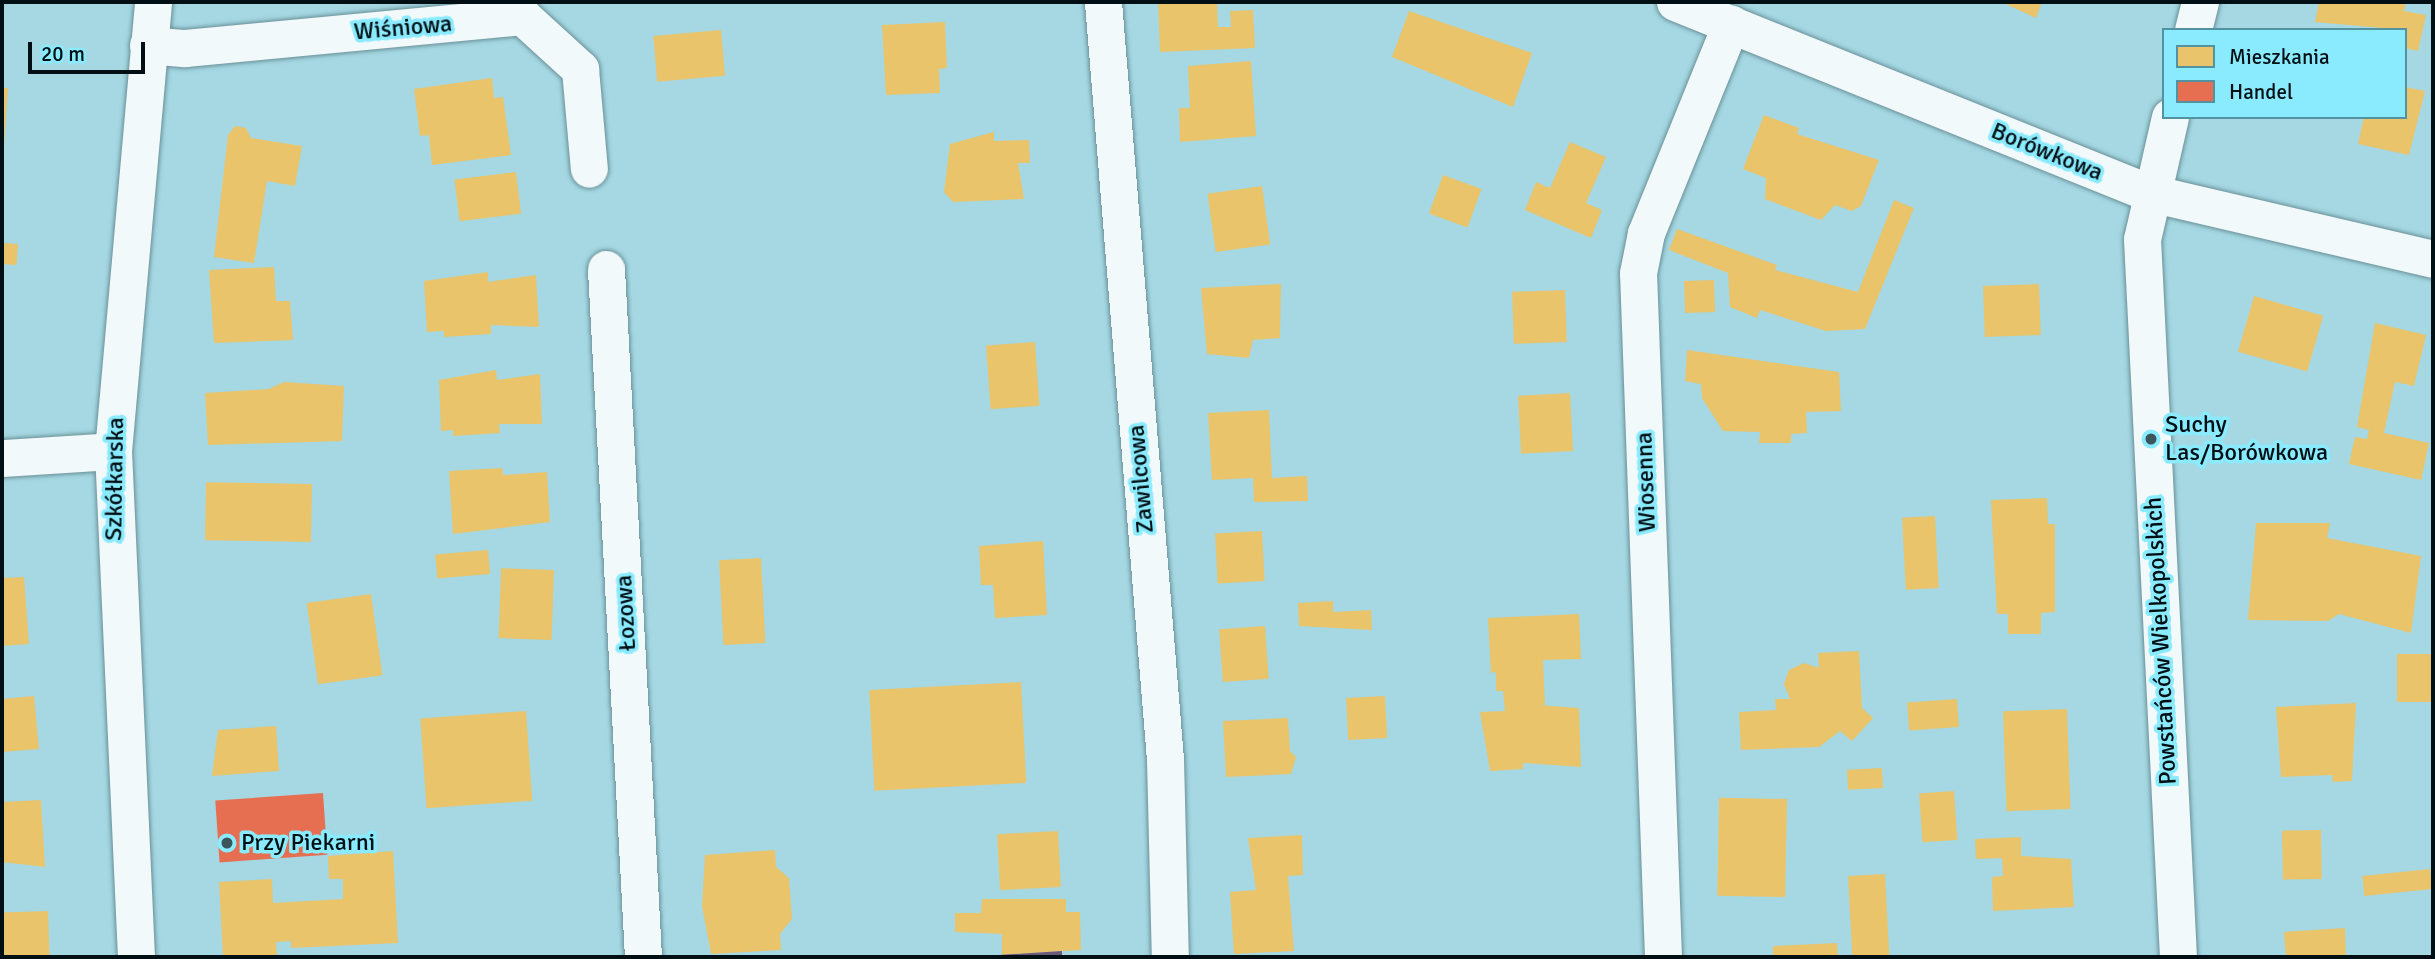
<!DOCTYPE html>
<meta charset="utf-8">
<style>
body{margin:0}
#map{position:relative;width:2435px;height:959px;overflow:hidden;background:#a5d8e3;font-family:Signika,sans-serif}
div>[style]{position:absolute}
.homes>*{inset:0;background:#e9c46a;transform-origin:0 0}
.shops>*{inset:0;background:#e76f51;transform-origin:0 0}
.offices>*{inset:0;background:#6d597a}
.roads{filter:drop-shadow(0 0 2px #6a9098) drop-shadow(0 0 2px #6a9098)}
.minor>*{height:37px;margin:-18.5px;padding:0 18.5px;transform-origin:18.5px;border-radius:18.5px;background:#f2f9fb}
.dots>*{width:19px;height:19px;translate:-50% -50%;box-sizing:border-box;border:4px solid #8aeafe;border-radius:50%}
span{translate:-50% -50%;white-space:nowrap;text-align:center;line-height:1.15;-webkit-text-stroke:7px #8aeafe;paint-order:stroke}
.street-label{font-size:24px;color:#000f13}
.poi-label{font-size:24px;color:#000f13}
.left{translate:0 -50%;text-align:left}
.frame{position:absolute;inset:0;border:4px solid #000f13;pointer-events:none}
.legend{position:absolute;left:2162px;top:28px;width:245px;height:91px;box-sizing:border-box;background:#8aeafe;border:2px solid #5392a0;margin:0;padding:9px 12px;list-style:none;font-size:21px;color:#000f13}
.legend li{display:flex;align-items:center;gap:14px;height:35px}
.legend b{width:35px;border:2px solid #5392a0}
.scale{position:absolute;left:28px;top:42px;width:117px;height:32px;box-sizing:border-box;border:4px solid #000f13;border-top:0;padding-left:9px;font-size:21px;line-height:24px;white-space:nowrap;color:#000f13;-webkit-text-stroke:5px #8aeafe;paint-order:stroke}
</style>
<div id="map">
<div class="homes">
<i style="clip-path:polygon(1158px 2px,1217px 2px,1218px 27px,1231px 27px,1230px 11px,1253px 10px,1255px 48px,1160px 52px)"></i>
<i style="clip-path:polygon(2001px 2px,2042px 2px,2036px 18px)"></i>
<i style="clip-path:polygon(2319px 2px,2406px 2px,2404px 11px,2426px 15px,2418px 51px,2405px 48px,2405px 30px,2315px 22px)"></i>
<i style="clip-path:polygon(1409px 11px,1532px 53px,1513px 107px,1392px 57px)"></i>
<i style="clip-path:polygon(945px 22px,947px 68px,939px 69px,940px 93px,886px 95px,882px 25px)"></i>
<i style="left:721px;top:30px;width:46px;height:68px;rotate:85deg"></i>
<i style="clip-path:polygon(1251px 61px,1256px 136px,1180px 142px,1179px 108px,1190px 108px,1188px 66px)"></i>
<i style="clip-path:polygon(492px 78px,494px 98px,503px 97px,511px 155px,432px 165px,429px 135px,420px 136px,414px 89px)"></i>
<i style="clip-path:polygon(2405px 87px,2425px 91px,2409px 155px,2358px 144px,2364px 117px,2405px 117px)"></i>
<i style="clip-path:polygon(2px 88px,8px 88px,4px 146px,2px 146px)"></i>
<i style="clip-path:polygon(1764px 115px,1799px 128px,1797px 134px,1879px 160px,1861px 206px,1852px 211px,1835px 205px,1821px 220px,1765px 199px,1766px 178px,1743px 169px)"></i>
<i style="clip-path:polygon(235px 126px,246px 128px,251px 138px,302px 146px,295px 186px,267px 181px,254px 263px,214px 257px,228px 135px)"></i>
<i style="clip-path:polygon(994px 132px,994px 141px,1029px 140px,1030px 163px,1018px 163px,1024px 199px,953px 202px,944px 192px,950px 144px)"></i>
<i style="clip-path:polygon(1570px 142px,1606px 157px,1586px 203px,1602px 210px,1591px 238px,1525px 210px,1536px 182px,1550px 188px)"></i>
<i style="left:516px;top:172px;width:42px;height:62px;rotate:83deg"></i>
<i style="left:1443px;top:175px;width:41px;height:41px;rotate:20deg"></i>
<i style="left:1262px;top:186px;width:59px;height:55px;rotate:82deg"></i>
<i style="clip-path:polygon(1894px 200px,1914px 208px,1865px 329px,1826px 331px,1760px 310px,1757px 318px,1730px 307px,1728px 273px,1669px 250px,1677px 229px,1777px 265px,1775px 270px,1858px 292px)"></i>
<i style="left:2px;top:243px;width:16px;height:21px;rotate:4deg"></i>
<i style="clip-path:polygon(274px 267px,276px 301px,290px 301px,293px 340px,214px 343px,209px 270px)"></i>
<i style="clip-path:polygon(488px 272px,488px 282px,536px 275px,539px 327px,491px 325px,491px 334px,444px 337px,444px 331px,427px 332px,424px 281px)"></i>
<i style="left:1714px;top:280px;width:32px;height:30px;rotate:88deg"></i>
<i style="clip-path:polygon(1281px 284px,1280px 338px,1253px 340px,1249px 358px,1207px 354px,1201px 288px)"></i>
<i style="left:2039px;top:284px;width:51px;height:56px;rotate:88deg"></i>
<i style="left:1565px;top:290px;width:52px;height:53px;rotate:88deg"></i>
<i style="left:2254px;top:296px;width:72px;height:58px;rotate:16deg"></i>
<i style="clip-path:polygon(2375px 323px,2426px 335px,2414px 386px,2395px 382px,2384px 433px,2429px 443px,2421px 480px,2349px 464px,2355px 437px,2367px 439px,2369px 430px,2357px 427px)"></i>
<i style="left:1035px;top:342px;width:64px;height:49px;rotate:86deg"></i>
<i style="clip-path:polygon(1687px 350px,1839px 372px,1841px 411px,1806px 412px,1807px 433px,1791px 434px,1791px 443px,1759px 443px,1760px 432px,1723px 431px,1702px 398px,1701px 384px,1685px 381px)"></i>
<i style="clip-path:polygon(496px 370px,497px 380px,540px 374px,542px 424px,499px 424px,500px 433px,453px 436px,453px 430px,441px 431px,439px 380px)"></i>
<i style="clip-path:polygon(284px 382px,344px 386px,342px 441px,208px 445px,205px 393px,269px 389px)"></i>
<i style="left:1570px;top:393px;width:58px;height:52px;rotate:87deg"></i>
<i style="clip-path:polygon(1269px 410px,1272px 478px,1307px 476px,1308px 501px,1254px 502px,1253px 478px,1212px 480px,1208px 413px)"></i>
<i style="clip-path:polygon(502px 468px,503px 475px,547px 472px,550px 522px,453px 534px,449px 471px)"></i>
<i style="left:312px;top:484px;width:58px;height:106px;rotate:91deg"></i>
<i style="clip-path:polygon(2047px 498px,2048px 524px,2055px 524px,2055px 612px,2041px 613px,2041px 634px,2008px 634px,2008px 614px,1997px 614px,1991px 500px)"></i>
<i style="left:1935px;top:516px;width:72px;height:33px;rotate:87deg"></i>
<i style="clip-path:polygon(2256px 523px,2330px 523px,2327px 538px,2421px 556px,2411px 633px,2339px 614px,2328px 621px,2248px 620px)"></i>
<i style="left:1262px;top:531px;width:50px;height:47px;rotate:87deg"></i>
<i style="clip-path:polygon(1043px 541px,1047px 615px,995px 618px,993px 585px,981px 585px,979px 546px)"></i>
<i style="left:488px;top:550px;width:24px;height:53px;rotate:85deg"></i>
<i style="left:761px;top:558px;width:85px;height:42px;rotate:87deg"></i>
<i style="left:554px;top:570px;width:70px;height:53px;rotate:92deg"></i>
<i style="clip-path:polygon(24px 577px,29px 644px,2px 646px,2px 578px)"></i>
<i style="left:371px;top:594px;width:82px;height:65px;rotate:82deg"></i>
<i style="clip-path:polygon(1333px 601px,1333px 612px,1371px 610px,1372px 630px,1299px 626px,1298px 603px)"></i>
<i style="clip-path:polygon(1579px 614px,1581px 659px,1543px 660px,1545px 705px,1538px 705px,1579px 708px,1581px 767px,1523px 763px,1523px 769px,1490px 771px,1480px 712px,1505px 711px,1503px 691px,1496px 691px,1496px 672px,1491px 673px,1488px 618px)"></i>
<i style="left:1265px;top:626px;width:53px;height:46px;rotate:86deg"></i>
<i style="clip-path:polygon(1859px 651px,1862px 708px,1873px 718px,1852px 741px,1840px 731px,1819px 747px,1741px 750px,1739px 712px,1776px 710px,1775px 699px,1790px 699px,1784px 684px,1789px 670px,1804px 663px,1819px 668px,1818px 653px)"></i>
<i style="left:2433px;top:654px;width:48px;height:36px;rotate:90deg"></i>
<i style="left:1021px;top:682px;width:101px;height:152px;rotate:87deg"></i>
<i style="clip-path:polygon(34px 696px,39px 749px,2px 752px,2px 699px)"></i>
<i style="left:1385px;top:696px;width:42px;height:39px;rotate:87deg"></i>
<i style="left:1957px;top:699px;width:28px;height:50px;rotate:86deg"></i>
<i style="clip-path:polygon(2356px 703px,2352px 781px,2333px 782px,2332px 775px,2281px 777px,2276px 707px)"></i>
<i style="left:2067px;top:709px;width:100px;height:64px;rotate:88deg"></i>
<i style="left:526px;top:711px;width:90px;height:106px;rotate:86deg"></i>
<i style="clip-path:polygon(1288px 718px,1290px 751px,1296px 757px,1291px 774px,1226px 777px,1223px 721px)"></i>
<i style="clip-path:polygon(276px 726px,279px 771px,212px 776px,218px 730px)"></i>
<i style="left:1882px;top:768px;width:20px;height:35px;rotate:87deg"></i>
<i style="left:1954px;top:791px;width:49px;height:35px;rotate:86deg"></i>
<i style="left:1787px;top:799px;width:98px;height:68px;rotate:91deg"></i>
<i style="clip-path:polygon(41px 800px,45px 867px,2px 862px,2px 802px)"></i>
<i style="left:2321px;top:830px;width:49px;height:39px;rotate:89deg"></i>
<i style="left:1058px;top:831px;width:56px;height:61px;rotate:87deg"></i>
<i style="clip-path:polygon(1302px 835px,1303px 875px,1288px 876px,1294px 951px,1234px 954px,1230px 892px,1256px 890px,1248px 838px)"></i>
<i style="clip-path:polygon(2021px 837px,2021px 856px,2071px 859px,2074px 907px,1993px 911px,1992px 877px,2003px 876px,2002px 858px,1976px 859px,1975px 839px)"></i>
<i style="clip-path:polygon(775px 850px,776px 867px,789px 878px,792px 919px,780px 934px,781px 950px,711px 954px,702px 906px,705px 855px)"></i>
<i style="clip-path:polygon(393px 851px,398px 943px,291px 948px,291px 941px,276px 942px,277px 957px,223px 957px,219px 882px,272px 879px,273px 903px,343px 899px,343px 879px,329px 879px,328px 856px)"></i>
<i style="left:2430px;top:869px;width:20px;height:68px;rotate:84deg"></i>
<i style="left:1885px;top:874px;width:83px;height:37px;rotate:87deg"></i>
<i style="clip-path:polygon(982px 899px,1066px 899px,1066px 912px,1080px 912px,1081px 950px,1002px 955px,1002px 934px,955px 932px,955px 913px,981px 913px)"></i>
<i style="left:48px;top:911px;width:46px;height:46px;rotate:88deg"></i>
<i style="clip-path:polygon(2345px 928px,2346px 957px,2286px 957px,2284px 932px)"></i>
<i style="clip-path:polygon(1837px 943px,1838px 957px,1773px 957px,1773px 946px)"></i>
</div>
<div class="shops">
<i style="left:323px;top:793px;width:62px;height:108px;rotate:86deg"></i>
</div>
<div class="offices">
<i style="clip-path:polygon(1062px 951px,1062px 957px,998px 957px,998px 955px)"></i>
</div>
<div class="roads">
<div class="minor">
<i style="left:1103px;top:2px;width:760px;rotate:85.32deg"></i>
<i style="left:1165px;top:759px;width:198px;rotate:88.6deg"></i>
<i style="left:1675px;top:2px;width:512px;rotate:21.91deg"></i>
<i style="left:2150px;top:193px;width:291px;rotate:13.1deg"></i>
<i style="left:2193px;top:30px;width:29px;rotate:-76deg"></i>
<i style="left:148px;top:45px;width:37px;rotate:5deg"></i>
<i style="left:185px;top:48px;width:339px;rotate:-5.4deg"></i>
<i style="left:522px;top:16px;width:79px;rotate:42.4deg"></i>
<i style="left:580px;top:69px;width:100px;rotate:84.9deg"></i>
<i style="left:2170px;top:117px;width:125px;rotate:102.9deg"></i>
<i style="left:2142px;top:239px;width:719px;rotate:87.13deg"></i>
<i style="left:606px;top:269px;width:689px;rotate:86.92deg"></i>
<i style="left:2px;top:458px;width:111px;rotate:-3.6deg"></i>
<i style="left:136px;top:957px;width:507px;rotate:-92.6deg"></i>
<i style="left:113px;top:451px;width:451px;rotate:-84.9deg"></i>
<i style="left:1663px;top:957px;width:684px;rotate:-92.09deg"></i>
<i style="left:1638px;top:273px;width:41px;rotate:-78.7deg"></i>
<i style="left:1646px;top:233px;width:226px;rotate:-67.9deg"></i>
</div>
</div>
<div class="dots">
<i style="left:2151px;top:439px;background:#3a555c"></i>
<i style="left:227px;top:843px;background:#3a555c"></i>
</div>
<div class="street-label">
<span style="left:403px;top:28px;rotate:-5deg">Wiśniowa</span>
<span style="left:2047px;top:152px;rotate:22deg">Borówkowa</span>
<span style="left:115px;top:479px;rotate:-89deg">Szkółkarska</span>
<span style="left:1141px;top:479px;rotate:-95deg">Zawilcowa</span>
<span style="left:1646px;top:482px;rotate:-92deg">Wiosenna</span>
<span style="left:626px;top:613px;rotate:-93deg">Łozowa</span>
<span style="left:2161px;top:641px;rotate:-93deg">Powstańców Wielkopolskich</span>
</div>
<div class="poi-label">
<span class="left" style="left:2165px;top:439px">Suchy<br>Las/Borówkowa</span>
<span class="left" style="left:241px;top:843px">Przy Piekarni</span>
</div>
<div class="frame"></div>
<ul class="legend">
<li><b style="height:19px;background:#e9c46a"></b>Mieszkania</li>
<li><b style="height:19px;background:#e76f51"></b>Handel</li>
</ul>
<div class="scale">20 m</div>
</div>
